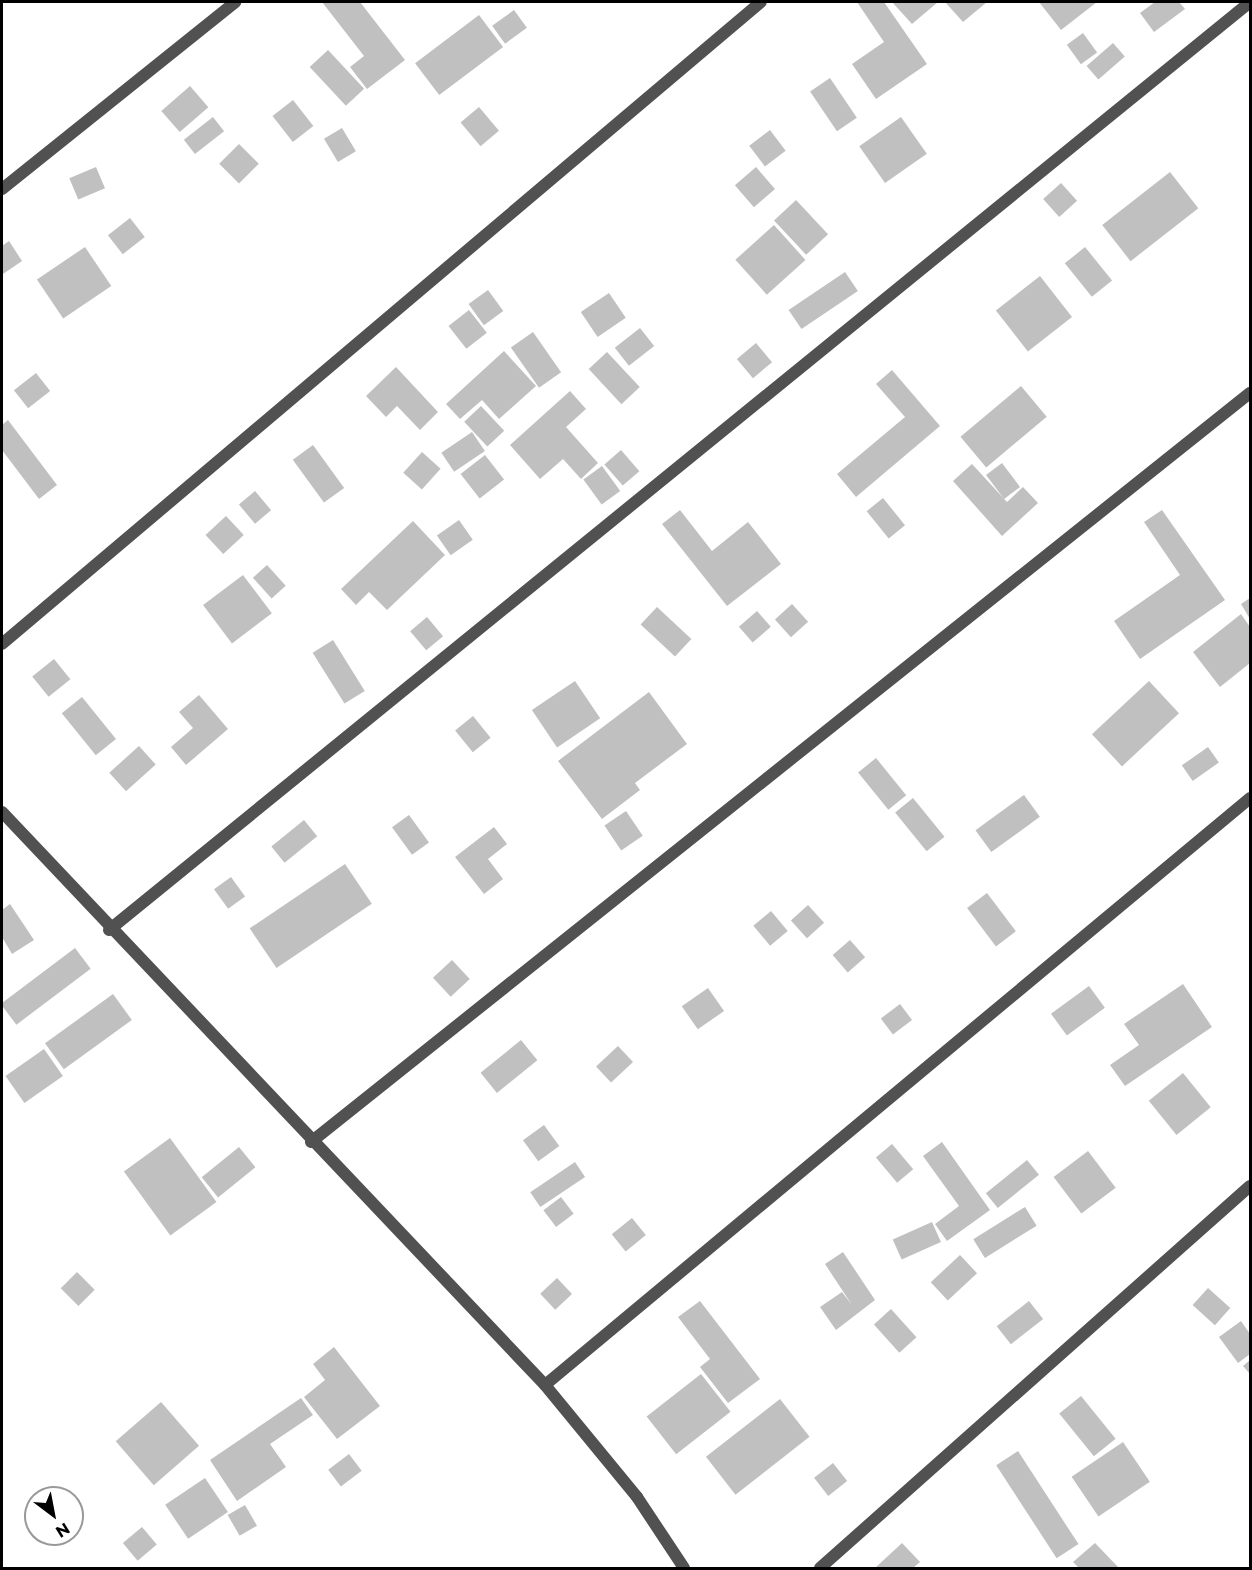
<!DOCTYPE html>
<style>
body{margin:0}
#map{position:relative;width:1252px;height:1570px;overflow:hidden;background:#fff;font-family:Montserrat,sans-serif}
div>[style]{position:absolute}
.building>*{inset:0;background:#c0c0c0;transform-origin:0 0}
.street>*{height:12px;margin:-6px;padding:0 6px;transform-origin:6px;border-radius:6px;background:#515151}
span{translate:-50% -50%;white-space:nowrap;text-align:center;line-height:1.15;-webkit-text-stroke:4.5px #fff;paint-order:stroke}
.frame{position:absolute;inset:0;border:3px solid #000;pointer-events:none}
.north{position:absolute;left:24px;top:1486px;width:60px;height:60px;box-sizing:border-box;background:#fff;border:2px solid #999;border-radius:50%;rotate:148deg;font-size:16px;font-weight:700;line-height:24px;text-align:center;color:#000}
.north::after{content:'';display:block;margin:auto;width:21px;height:27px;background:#000;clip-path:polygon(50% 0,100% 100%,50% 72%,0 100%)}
</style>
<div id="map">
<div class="building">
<i style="clip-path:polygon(322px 2px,360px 2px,405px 60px,367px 89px,350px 67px,364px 56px)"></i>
<i style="clip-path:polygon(857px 2px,884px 2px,927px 64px,876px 99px,852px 64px,884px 42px)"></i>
<i style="clip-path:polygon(892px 2px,938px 2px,912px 24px)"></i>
<i style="clip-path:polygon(945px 2px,987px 2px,963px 22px)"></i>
<i style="clip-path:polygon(1039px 2px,1097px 2px,1061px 30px)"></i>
<i style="clip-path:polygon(1155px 2px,1179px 2px,1185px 9px,1154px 32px,1140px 13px)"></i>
<i style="left:514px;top:10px;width:22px;height:27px;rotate:54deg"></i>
<i style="left:479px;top:15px;width:40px;height:80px;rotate:53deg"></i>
<i style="left:1083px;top:33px;width:24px;height:20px;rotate:54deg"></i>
<i style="left:1113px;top:43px;width:18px;height:35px;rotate:49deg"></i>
<i style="left:328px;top:50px;width:53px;height:25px;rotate:47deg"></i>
<i style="left:830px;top:78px;width:48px;height:24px;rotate:56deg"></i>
<i style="left:190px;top:86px;width:28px;height:38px;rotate:49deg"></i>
<i style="left:293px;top:100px;width:33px;height:26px;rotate:52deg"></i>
<i style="left:479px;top:107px;width:31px;height:24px;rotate:50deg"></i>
<i style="left:213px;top:117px;width:18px;height:37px;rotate:52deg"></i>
<i style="left:901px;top:117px;width:45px;height:51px;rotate:55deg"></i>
<i style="left:342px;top:128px;width:27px;height:21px;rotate:59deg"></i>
<i style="left:770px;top:130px;width:26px;height:26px;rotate:53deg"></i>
<i style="left:239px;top:144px;width:28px;height:28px;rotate:45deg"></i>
<i style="left:96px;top:167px;width:23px;height:29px;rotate:67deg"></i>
<i style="left:756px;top:167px;width:29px;height:28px;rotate:49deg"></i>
<i style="left:1170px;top:172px;width:46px;height:86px;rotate:52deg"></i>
<i style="left:1061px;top:183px;width:24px;height:24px;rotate:48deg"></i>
<i style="left:796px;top:200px;width:47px;height:30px;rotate:47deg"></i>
<i style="left:130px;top:218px;width:24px;height:28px;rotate:52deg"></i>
<i style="left:774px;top:225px;width:47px;height:52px;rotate:48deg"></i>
<i style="clip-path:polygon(9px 241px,22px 261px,3px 274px,2px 246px)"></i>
<i style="left:85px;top:247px;width:47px;height:58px;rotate:56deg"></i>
<i style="left:1085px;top:247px;width:43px;height:26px;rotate:51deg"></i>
<i style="left:845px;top:272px;width:23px;height:68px;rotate:56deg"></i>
<i style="left:1040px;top:276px;width:52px;height:56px;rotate:52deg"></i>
<i style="left:488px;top:290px;width:26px;height:24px;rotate:54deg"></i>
<i style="left:609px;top:293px;width:30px;height:34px;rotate:56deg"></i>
<i style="left:469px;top:310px;width:29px;height:26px;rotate:52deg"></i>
<i style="left:640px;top:328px;width:23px;height:32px;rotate:52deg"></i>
<i style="left:533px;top:332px;width:49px;height:27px;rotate:55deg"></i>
<i style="left:756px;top:343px;width:25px;height:25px;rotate:50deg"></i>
<i style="clip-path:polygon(504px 351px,536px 386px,499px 419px,482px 400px,460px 419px,446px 404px)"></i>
<i style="left:607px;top:352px;width:48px;height:25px;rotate:47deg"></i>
<i style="clip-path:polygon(396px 367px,438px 412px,420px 430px,397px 406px,386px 417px,366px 396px)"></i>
<i style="clip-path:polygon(892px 370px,940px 426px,856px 497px,837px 474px,905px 417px,876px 384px)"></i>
<i style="left:36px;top:373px;width:23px;height:28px;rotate:52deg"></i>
<i style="left:1021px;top:386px;width:40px;height:79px;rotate:50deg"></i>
<i style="clip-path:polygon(570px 391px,586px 409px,566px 427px,598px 463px,581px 479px,563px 459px,540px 479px,510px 445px)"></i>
<i style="left:481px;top:406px;width:34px;height:23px;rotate:47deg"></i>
<i style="clip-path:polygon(8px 420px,57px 485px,39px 499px,2px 450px,2px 425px)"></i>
<i style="left:472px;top:432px;width:23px;height:37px;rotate:56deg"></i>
<i style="left:313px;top:445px;width:53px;height:25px;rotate:54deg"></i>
<i style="left:621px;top:450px;width:28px;height:22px;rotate:49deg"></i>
<i style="left:422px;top:452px;width:25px;height:28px;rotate:42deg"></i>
<i style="left:485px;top:455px;width:31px;height:31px;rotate:52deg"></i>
<i style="left:1002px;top:463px;width:30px;height:20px;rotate:53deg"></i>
<i style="clip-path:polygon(972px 464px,1007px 502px,1023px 487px,1038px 503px,1002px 536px,953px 481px)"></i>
<i style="left:602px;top:466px;width:31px;height:23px;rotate:54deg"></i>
<i style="left:255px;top:491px;width:25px;height:21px;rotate:50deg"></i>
<i style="left:883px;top:498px;width:35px;height:21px;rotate:51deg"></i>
<i style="clip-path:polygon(680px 510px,712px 551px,748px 522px,781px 564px,727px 606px,662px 524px)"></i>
<i style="clip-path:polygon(1162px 510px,1225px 600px,1140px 659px,1114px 621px,1180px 575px,1144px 522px)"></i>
<i style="left:226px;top:516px;width:26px;height:28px;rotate:47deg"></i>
<i style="left:459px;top:520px;width:24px;height:27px;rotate:55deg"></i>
<i style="clip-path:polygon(413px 521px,445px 555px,387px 610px,369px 592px,356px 605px,341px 589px)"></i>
<i style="left:267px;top:565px;width:28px;height:19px;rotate:48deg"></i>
<i style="left:243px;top:575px;width:48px;height:50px;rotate:53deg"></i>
<i style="clip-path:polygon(1250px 598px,1250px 619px,1241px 604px)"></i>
<i style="left:792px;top:604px;width:24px;height:23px;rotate:48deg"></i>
<i style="left:657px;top:607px;width:47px;height:24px;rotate:43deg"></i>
<i style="left:757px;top:611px;width:21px;height:24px;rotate:49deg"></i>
<i style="clip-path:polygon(1241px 614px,1250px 627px,1250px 663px,1220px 687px,1193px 652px)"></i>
<i style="left:427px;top:617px;width:25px;height:22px;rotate:50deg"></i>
<i style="left:333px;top:640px;width:60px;height:24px;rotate:58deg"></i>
<i style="left:54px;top:659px;width:26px;height:28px;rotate:51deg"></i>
<i style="left:575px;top:681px;width:45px;height:52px;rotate:56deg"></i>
<i style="left:1149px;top:681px;width:44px;height:78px;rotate:47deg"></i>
<i style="clip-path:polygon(649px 692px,687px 744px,635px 783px,640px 790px,602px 819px,558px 761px)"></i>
<i style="clip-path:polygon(199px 695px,228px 729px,186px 765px,171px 747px,193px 728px,179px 712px)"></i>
<i style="left:82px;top:697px;width:54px;height:26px;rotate:51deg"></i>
<i style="left:473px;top:716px;width:28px;height:23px;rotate:51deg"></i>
<i style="left:139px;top:746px;width:25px;height:40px;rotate:48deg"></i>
<i style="left:1208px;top:747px;width:19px;height:32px;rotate:55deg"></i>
<i style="left:876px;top:758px;width:48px;height:23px;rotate:51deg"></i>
<i style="left:1024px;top:795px;width:27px;height:60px;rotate:54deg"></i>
<i style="left:913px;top:798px;width:50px;height:23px;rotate:51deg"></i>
<i style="left:626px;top:811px;width:30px;height:26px;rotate:56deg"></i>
<i style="left:409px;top:815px;width:34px;height:21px;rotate:54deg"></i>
<i style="left:304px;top:820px;width:21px;height:42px;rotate:51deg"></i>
<i style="clip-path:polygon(494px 827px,507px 844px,488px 859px,503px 879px,484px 894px,455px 857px)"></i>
<i style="left:345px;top:864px;width:48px;height:115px;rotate:56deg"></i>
<i style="left:231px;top:877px;width:24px;height:21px;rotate:54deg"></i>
<i style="left:987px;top:893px;width:48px;height:25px;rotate:53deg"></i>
<i style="clip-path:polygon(10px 904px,34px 940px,12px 954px,2px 937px,2px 910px)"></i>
<i style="left:808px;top:905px;width:24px;height:23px;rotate:48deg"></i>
<i style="left:771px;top:911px;width:26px;height:23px;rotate:50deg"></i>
<i style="left:850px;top:940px;width:23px;height:23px;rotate:49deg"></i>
<i style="left:75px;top:948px;width:26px;height:93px;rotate:53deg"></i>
<i style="left:452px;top:960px;width:26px;height:26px;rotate:47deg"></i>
<i style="clip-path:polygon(1183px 984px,1212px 1027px,1125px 1086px,1110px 1065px,1139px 1045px,1124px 1024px)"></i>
<i style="left:1089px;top:986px;width:27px;height:47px;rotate:54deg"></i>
<i style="left:708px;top:988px;width:28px;height:32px;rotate:55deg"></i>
<i style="left:113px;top:994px;width:32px;height:84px;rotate:54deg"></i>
<i style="left:900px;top:1004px;width:20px;height:24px;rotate:53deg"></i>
<i style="left:521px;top:1040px;width:26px;height:52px;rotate:51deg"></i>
<i style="left:618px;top:1046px;width:22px;height:30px;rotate:47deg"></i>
<i style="left:44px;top:1049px;width:33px;height:47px;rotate:55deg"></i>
<i style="left:1183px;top:1073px;width:44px;height:44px;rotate:51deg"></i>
<i style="left:544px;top:1125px;width:26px;height:26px;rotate:54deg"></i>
<i style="left:170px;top:1138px;width:79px;height:57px;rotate:54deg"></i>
<i style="clip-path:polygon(942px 1142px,990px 1210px,947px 1241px,935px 1224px,959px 1206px,923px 1156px)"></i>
<i style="left:892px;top:1144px;width:33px;height:21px;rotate:50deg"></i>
<i style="left:239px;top:1147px;width:26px;height:48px;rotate:51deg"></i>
<i style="left:1088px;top:1151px;width:46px;height:43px;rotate:53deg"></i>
<i style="left:1027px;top:1160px;width:19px;height:53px;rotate:51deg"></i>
<i style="left:575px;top:1162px;width:18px;height:54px;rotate:56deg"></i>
<i style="left:561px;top:1197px;width:21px;height:22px;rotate:53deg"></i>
<i style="left:1025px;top:1207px;width:22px;height:61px;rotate:58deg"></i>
<i style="left:632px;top:1218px;width:22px;height:26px;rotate:51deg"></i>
<i style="left:932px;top:1222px;width:22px;height:43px;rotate:66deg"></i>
<i style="clip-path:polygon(843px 1252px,875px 1300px,836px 1330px,820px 1307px,842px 1292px,852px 1305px,825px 1264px)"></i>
<i style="left:960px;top:1255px;width:25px;height:40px;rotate:47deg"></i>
<i style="left:77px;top:1272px;width:25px;height:23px;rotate:45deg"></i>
<i style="left:557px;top:1278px;width:22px;height:23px;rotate:47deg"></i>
<i style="left:1208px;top:1288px;width:30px;height:23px;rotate:42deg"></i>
<i style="clip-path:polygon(700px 1301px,760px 1379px,728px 1403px,700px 1367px,710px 1359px,678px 1317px)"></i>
<i style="left:1029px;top:1301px;width:23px;height:41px;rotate:52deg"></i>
<i style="left:891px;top:1309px;width:38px;height:23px;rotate:48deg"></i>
<i style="clip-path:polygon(1241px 1321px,1250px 1334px,1250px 1354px,1238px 1363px,1219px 1337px)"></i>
<i style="clip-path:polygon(334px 1347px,380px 1406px,337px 1439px,304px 1397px,325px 1380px,313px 1364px)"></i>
<i style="clip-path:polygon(1250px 1360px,1250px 1374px,1243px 1366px)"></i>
<i style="left:701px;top:1374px;width:48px;height:69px;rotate:52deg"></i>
<i style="left:1081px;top:1396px;width:55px;height:28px;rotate:51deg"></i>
<i style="clip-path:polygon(301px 1398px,313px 1415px,270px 1444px,286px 1467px,237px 1501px,210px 1460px)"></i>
<i style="left:780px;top:1399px;width:48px;height:94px;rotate:52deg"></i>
<i style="left:161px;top:1402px;width:58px;height:60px;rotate:49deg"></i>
<i style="left:1123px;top:1442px;width:48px;height:62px;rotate:56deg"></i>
<i style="left:1018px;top:1451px;width:111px;height:26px;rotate:57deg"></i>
<i style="left:349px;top:1454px;width:21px;height:26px;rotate:53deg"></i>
<i style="left:833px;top:1463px;width:23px;height:24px;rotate:52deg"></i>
<i style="left:205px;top:1478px;width:41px;height:48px;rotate:56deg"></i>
<i style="left:245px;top:1505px;width:24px;height:20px;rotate:60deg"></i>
<i style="left:142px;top:1527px;width:23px;height:25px;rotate:50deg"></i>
<i style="clip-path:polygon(902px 1543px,920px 1562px,913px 1568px,875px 1568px)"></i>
<i style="clip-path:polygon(1095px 1543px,1119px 1568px,1079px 1568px,1073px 1562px)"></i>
</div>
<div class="street">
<i style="left:2px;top:189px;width:299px;rotate:-38.7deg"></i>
<i style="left:2px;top:644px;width:994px;rotate:-40.23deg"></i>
<i style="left:2px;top:812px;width:789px;rotate:46.54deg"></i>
<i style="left:545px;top:1385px;width:145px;rotate:50.6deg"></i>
<i style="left:637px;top:1497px;width:85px;rotate:56.5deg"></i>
<i style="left:109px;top:930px;width:1471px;rotate:-39.12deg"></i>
<i style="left:311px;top:1142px;width:1201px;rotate:-38.58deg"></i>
<i style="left:545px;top:1385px;width:917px;rotate:-39.78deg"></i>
<i style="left:820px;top:1568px;width:575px;rotate:-41.62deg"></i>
</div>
<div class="frame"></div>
<div class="north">N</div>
</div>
